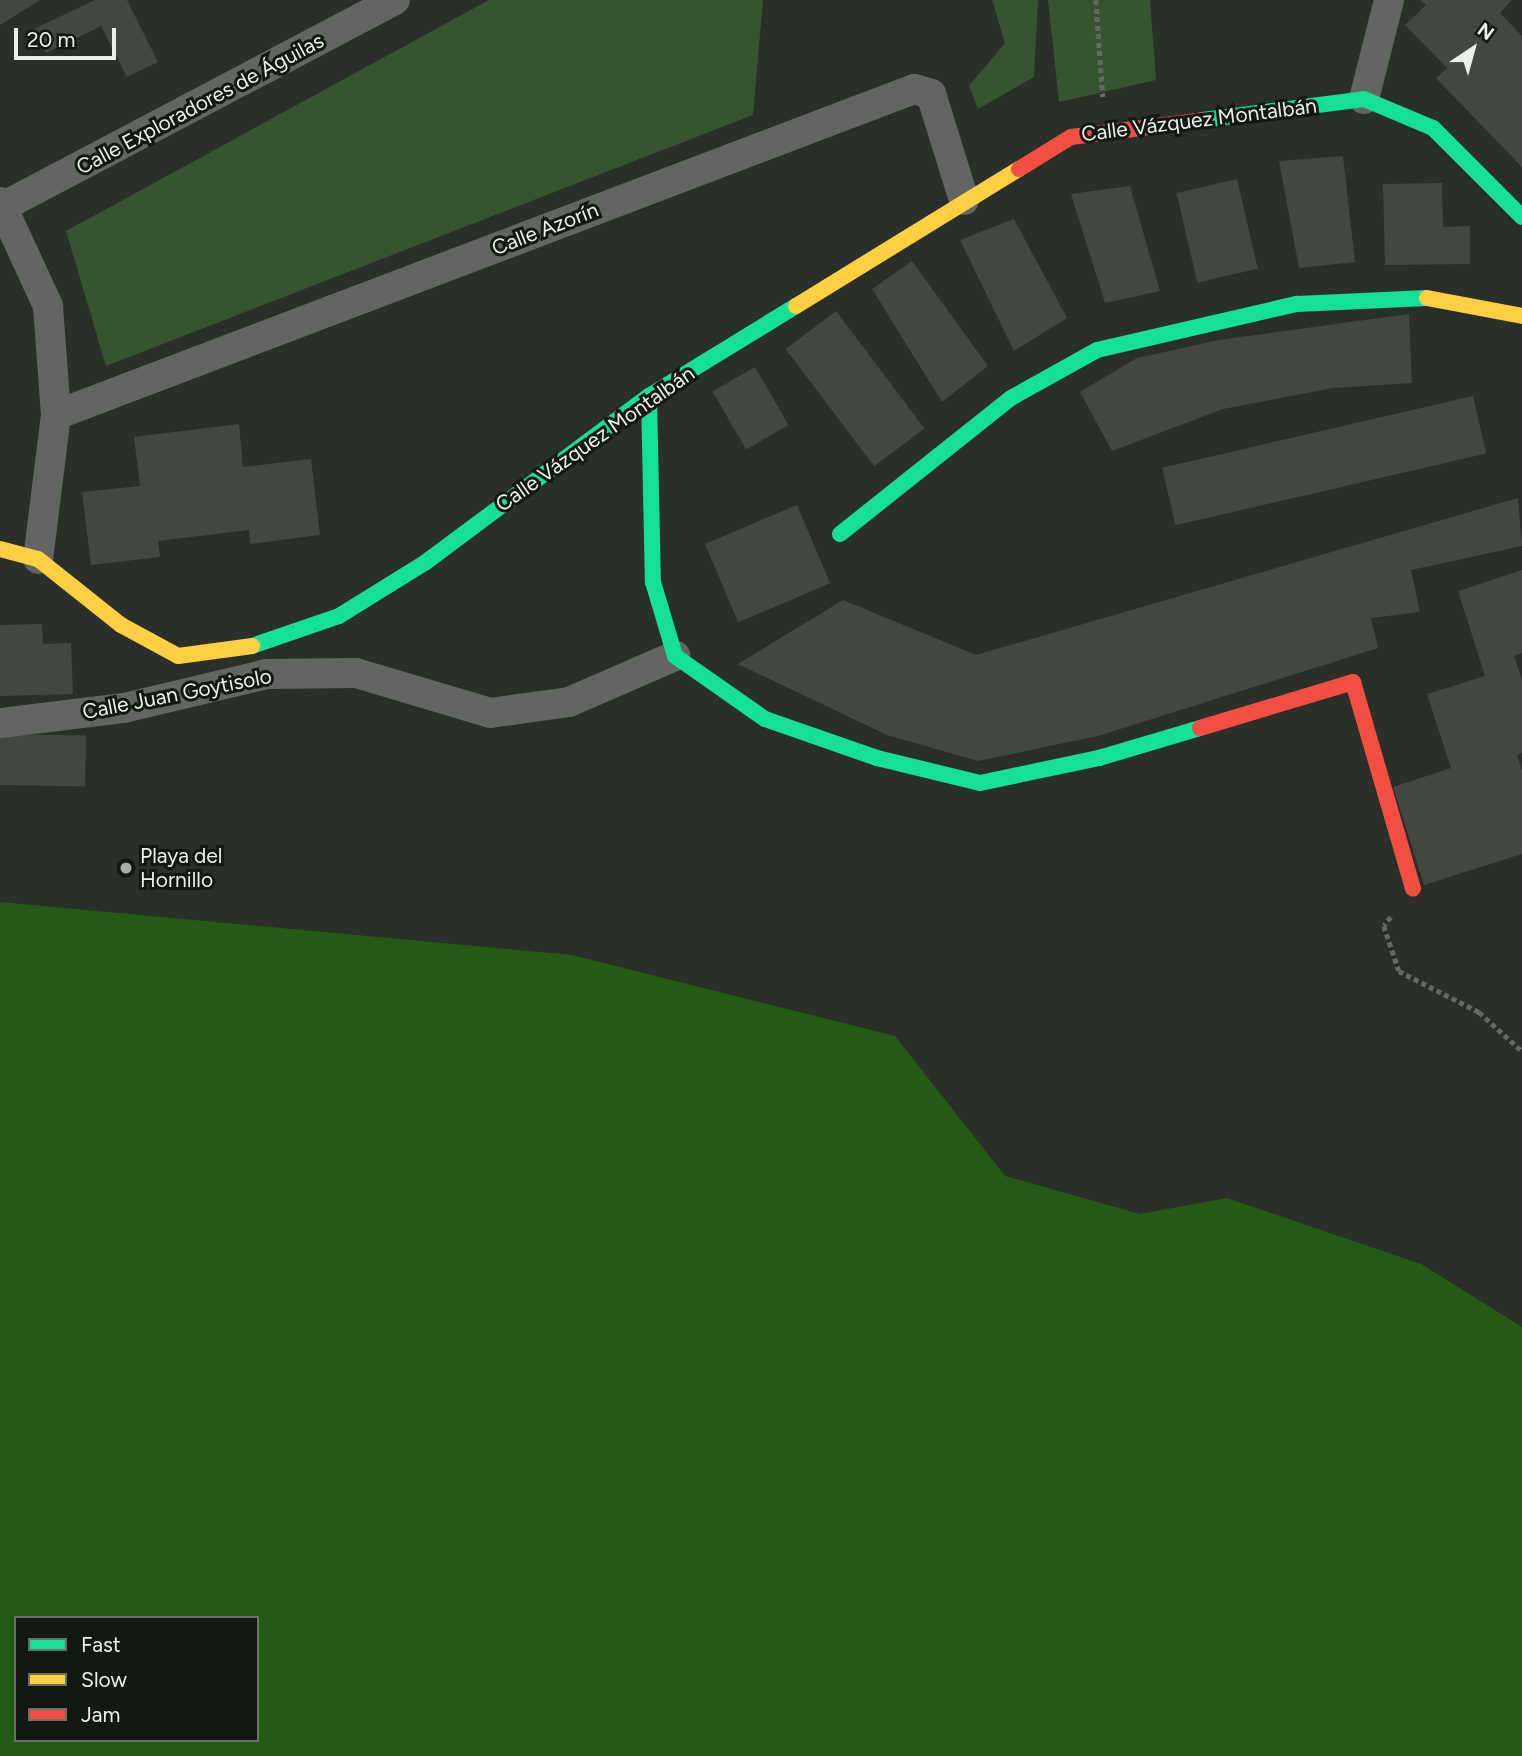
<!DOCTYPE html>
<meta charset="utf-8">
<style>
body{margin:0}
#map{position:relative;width:1522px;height:1756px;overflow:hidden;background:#2a2f29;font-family:Figtree,sans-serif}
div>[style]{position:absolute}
.green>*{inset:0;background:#375430}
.water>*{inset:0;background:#255a15}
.building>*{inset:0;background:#424741;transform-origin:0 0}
.path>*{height:4.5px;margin-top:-2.25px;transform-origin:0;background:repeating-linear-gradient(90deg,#656764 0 5px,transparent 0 8.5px)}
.street>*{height:30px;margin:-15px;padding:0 15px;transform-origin:15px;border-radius:15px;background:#636563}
.fast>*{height:16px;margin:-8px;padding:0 8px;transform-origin:8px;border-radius:8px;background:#16e098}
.slow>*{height:16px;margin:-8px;padding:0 8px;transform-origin:8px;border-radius:8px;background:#ffcf43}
.jam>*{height:16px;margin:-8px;padding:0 8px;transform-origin:8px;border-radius:8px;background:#f24e42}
.dots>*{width:19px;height:19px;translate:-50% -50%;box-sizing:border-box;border:4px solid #141813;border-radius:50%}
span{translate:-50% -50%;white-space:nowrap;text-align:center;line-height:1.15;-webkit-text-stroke:6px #141813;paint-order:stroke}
.street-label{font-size:21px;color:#eaf1e9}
.poi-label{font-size:21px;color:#eaf1e9}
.left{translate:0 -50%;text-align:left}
.legend{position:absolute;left:14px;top:1616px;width:245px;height:126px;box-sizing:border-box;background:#141813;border:2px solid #6a6f69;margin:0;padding:9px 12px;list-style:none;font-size:21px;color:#eaf1e9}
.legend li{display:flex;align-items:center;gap:14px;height:35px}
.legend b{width:35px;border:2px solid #6a6f69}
.north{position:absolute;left:1438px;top:14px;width:70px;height:70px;-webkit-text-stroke:5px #141813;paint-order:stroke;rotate:36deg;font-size:19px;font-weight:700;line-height:28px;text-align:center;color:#eaf1e9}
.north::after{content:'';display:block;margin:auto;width:24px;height:32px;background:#eaf1e9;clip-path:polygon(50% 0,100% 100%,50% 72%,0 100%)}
.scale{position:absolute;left:14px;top:28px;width:102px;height:32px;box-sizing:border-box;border:4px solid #eaf1e9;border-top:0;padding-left:9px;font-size:21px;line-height:24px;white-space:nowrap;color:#eaf1e9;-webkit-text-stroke:5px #141813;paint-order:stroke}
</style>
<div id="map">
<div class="green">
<i style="clip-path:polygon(489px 0,763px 0,753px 115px,106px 366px,66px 231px)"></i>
<i style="clip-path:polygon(992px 0,1038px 0,1034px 77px,978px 109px,969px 86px,1005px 43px)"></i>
<i style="clip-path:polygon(1048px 0,1150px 0,1156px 80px,1059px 102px)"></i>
</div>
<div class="water">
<i style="clip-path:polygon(evenodd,0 902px,572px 955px,895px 1036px,1005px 1176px,1140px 1214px,1227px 1198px,1421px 1264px,1522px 1327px,1522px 1756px,0 1756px,0 902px,16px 1618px,257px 1618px,257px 1740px,16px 1740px,16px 1618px)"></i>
</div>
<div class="building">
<i style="clip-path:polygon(0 0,40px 0,0 25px)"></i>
<i style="clip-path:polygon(95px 0,127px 0,158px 62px,127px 77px,101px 26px,46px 53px,34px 29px)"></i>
<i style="clip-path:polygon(1420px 0,1512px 0,1500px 13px,1522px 36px,1522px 167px,1436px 78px,1447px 68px,1405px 25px,1426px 5px)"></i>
<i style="clip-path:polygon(1343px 156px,1355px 262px,1299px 268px,1279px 161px)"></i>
<i style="left:1237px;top:179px;width:92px;height:62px;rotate:77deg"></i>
<i style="clip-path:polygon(1442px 183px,1443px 227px,1470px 226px,1470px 264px,1385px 265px,1383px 184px)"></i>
<i style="clip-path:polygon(1130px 186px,1160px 291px,1105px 303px,1071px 194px)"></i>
<i style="clip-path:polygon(1014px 219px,1067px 318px,1014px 351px,960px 240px)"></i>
<i style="clip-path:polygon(912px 261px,988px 366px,942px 402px,872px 289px)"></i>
<i style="left:836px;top:311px;width:147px;height:63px;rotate:53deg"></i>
<i style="clip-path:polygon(1409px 314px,1412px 383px,1333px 388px,1223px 409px,1112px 451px,1080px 392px,1137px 358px,1219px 340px)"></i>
<i style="left:755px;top:367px;width:67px;height:49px;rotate:60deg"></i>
<i style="left:1473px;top:396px;width:59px;height:319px;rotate:77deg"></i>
<i style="clip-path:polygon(239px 424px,243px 467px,311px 459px,320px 535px,250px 544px,249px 530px,158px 541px,160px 557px,91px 565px,82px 492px,140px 486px,134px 437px)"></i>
<i style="clip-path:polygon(1518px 498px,1522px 546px,1411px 570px,1420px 612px,1371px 618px,1378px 648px,1098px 736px,978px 761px,887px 735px,738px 664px,843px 600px,976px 655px)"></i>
<i style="left:797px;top:505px;width:85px;height:100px;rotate:67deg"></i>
<i style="clip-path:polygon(1522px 570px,1522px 653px,1514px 656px,1522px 679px,1522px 753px,1517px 755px,1522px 771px,1522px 854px,1424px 885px,1393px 787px,1451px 768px,1427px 694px,1485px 676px,1458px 591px)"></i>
<i style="clip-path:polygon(42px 624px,43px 644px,71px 643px,73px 694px,0 696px,0 625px)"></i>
<i style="left:0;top:734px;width:86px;height:51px;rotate:1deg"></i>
</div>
<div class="path">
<i style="left:1096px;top:0;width:97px;rotate:85.9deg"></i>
<i style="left:1391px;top:917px;width:11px;rotate:128deg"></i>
<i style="left:1384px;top:926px;width:47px;rotate:71.6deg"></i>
<i style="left:1399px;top:971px;width:90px;rotate:27.1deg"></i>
<i style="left:1479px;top:1012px;width:58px;rotate:42.2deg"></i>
</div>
<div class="street">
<i style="left:1364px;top:99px;width:102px;rotate:-75.8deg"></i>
<i style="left:0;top:202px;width:115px;rotate:65.2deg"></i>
<i style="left:48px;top:306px;width:109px;rotate:85.8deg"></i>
<i style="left:56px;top:415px;width:145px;rotate:97.1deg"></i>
<i style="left:4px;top:206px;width:442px;rotate:-27.8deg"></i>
<i style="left:56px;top:415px;width:918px;rotate:-20.8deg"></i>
<i style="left:914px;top:89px;width:18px;rotate:16deg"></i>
<i style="left:931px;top:94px;width:111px;rotate:72.7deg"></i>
<i style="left:0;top:723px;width:125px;rotate:-6.9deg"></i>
<i style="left:124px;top:708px;width:147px;rotate:-13.4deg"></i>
<i style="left:267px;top:674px;width:89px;rotate:-0.6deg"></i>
<i style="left:356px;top:673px;width:140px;rotate:16.6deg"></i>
<i style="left:490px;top:713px;width:80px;rotate:-7.9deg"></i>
<i style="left:569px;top:702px;width:116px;rotate:-23.5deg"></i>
</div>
<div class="fast">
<i style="left:1203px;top:120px;width:162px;rotate:-7.4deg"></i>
<i style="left:1364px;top:99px;width:75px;rotate:22.8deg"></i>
<i style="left:1433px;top:128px;width:126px;rotate:45deg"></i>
<i style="left:649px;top:396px;width:186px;rotate:88.8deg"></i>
<i style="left:653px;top:582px;width:77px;rotate:73.4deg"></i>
<i style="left:675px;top:656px;width:110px;rotate:35deg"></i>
<i style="left:765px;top:719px;width:119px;rotate:19.2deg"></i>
<i style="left:877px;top:758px;width:106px;rotate:13.6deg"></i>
<i style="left:980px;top:783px;width:122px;rotate:-11.9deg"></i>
<i style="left:1099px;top:758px;width:105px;rotate:-16.5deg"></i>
<i style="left:840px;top:534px;width:218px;rotate:-38.5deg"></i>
<i style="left:1011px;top:398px;width:98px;rotate:-29.2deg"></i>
<i style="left:1097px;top:350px;width:205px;rotate:-13deg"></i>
<i style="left:1297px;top:304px;width:130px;rotate:-2.6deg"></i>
<i style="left:252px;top:646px;width:92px;rotate:-19deg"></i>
<i style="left:339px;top:616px;width:102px;rotate:-31.8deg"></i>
<i style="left:426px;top:562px;width:278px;rotate:-36.7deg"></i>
<i style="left:649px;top:396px;width:172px;rotate:-31.5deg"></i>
</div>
<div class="slow">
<i style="left:1427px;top:298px;width:97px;rotate:10.7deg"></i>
<i style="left:796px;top:306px;width:262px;rotate:-31.6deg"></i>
<i style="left:0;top:549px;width:39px;rotate:15deg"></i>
<i style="left:38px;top:559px;width:106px;rotate:38.5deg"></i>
<i style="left:121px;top:625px;width:65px;rotate:28.5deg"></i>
<i style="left:178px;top:656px;width:75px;rotate:-7.7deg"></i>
</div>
<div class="jam">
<i style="left:1019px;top:169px;width:61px;rotate:-31.6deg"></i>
<i style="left:1071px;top:137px;width:133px;rotate:-7.3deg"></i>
<i style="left:1200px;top:728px;width:160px;rotate:-16.7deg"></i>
<i style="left:1353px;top:682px;width:215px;rotate:73.8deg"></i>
</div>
<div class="dots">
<i style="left:126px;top:868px;background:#a7ada6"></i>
</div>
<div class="street-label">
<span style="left:200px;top:104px;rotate:-28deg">Calle Exploradores de Águilas</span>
<span style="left:1199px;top:120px;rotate:-7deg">Calle Vázquez Montalbán</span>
<span style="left:545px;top:229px;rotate:-21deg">Calle Azorín</span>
<span style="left:595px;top:439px;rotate:-35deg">Calle Vázquez Montalbán</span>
<span style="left:177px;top:694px;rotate:-11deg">Calle Juan Goytisolo</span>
</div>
<div class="poi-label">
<span class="left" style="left:140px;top:868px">Playa del<br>Hornillo</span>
</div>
<ul class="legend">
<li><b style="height:9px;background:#16e098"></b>Fast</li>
<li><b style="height:9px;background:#ffcf43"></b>Slow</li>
<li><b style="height:9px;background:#f24e42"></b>Jam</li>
</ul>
<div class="north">N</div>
<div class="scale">20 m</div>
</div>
